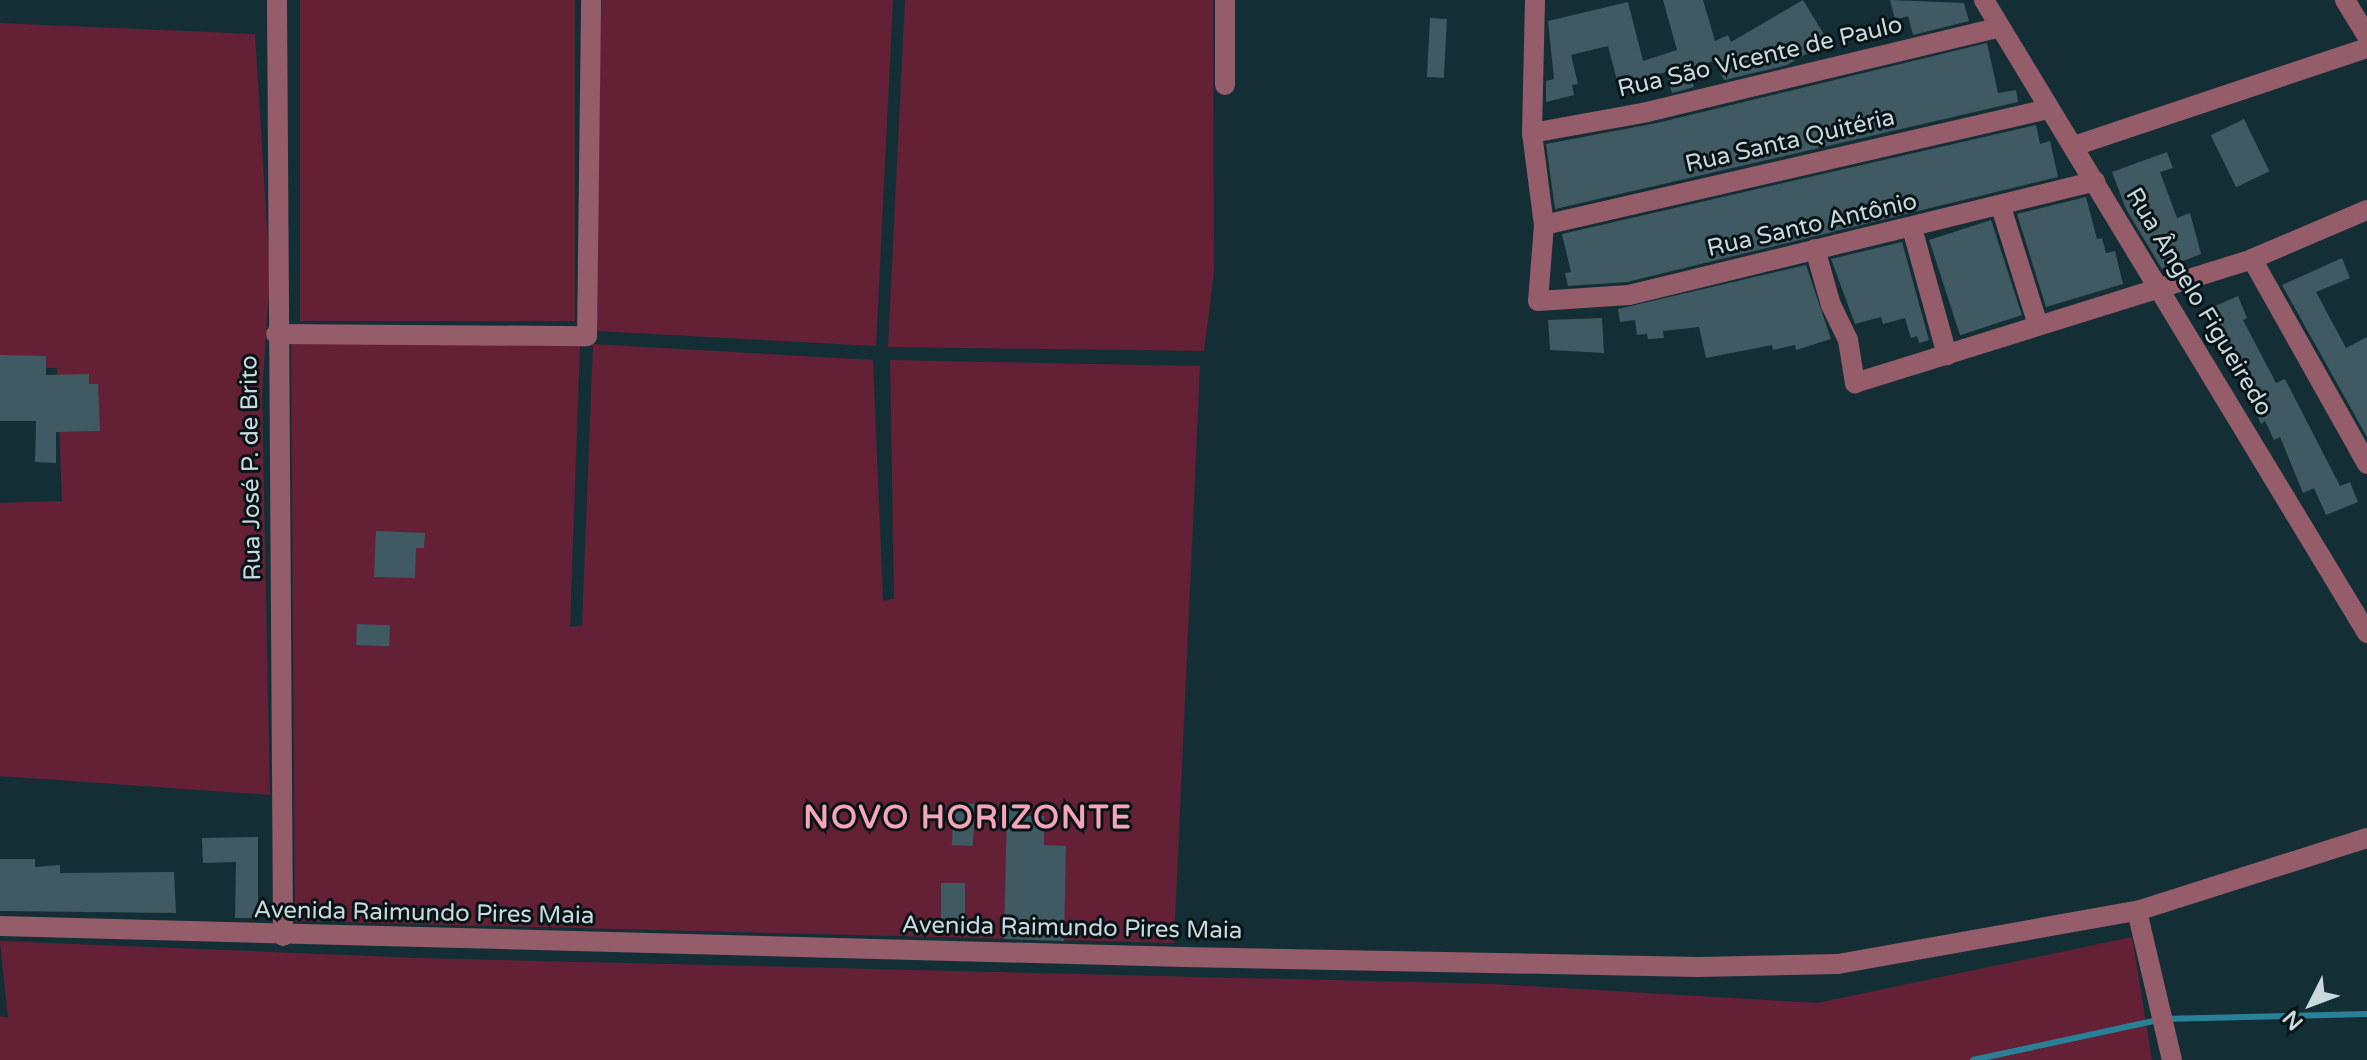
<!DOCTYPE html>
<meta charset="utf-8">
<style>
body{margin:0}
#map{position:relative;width:2367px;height:1060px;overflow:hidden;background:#142e35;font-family:"Varela Round",sans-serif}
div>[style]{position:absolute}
.green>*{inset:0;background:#642136;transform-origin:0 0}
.stream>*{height:6px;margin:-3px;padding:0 3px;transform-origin:3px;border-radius:3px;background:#298197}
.building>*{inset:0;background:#3f5a62;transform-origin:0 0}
.minor>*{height:20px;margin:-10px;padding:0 10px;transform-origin:10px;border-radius:10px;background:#955c6a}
span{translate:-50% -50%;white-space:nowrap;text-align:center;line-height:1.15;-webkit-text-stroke:6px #091417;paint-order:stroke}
.street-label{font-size:24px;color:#cad9de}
.district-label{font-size:32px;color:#f6a4b7;font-weight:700;letter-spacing:2px}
.north{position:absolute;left:2271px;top:964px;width:80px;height:80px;-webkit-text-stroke:6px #091417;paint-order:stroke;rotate:228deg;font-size:22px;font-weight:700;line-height:32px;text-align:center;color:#cad9de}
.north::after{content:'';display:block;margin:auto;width:28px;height:36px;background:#cad9de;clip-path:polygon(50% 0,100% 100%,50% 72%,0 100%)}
</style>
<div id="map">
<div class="green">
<i style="left:300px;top:0;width:275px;height:321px"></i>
<i style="clip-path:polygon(602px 0,893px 0,876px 346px,596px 331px,593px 185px)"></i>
<i style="clip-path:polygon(905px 0,1213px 0,1214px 272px,1204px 351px,888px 347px)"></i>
<i style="clip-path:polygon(0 23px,255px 34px,270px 274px,262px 395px,270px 795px,0 776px,0 503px,62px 501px,57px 368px,0 366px)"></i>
<i style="clip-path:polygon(291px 337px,580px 342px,570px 627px,582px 625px,593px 344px,873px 360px,883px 601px,894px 599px,890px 360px,1200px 366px,1174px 943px,295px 921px)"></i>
<i style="clip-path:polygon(2132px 937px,2152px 1060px,0 1060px,0 1016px,8px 1018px,0 941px,420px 958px,1494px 984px,1817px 1003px)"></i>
</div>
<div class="stream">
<i style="left:1973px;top:1060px;width:193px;rotate:-12.2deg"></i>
<i style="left:2162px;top:1019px;width:205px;rotate:-1.4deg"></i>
</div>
<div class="building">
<i style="clip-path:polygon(1663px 0,1703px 0,1715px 41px,1728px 35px,1731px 42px,1803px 0,1828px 41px,1787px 65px,1724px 80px,1714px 61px,1688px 68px,1694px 87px,1672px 93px,1666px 72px,1618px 84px,1608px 46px,1571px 55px,1578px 84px,1572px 85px,1574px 95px,1546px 102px,1546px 81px,1554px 79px,1548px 21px,1628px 2px,1643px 61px,1677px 50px)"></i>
<i style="clip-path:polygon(1890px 0,1964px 3px,1969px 21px,1913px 35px,1908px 16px,1895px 20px)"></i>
<i style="left:1430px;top:18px;width:17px;height:59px;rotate:3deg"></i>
<i style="clip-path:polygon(1987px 43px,1998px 93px,2016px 90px,2018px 102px,1555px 209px,1546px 144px,1657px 123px)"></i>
<i style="left:2244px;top:119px;width:58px;height:37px;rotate:64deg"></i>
<i style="clip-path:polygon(2036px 125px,2040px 144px,2050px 141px,2058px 177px,1627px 282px,1568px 286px,1565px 273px,1571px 272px,1562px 234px)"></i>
<i style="clip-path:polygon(2167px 152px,2173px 168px,2160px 172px,2177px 218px,2190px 213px,2201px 254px,2162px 269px,2126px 209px,2112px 172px)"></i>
<i style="clip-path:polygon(2086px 197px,2097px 239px,2102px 238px,2106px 253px,2115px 251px,2123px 284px,2046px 307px,2017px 214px)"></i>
<i style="left:1991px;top:220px;width:100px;height:65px;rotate:72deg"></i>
<i style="clip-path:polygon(1902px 242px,1929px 340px,1919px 343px,1917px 336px,1911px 338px,1905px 318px,1883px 324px,1881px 317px,1855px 324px,1831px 259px)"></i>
<i style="clip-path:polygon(2342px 258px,2350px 278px,2316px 292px,2346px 348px,2367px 337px,2367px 437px,2282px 285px)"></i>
<i style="clip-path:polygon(1806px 265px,1831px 339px,1796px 350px,1795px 345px,1773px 350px,1772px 345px,1706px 358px,1699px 327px,1663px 331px,1664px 338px,1648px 339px,1647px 334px,1637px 335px,1635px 320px,1620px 322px,1618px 309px)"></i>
<i style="clip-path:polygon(2238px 296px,2247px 318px,2243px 320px,2276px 383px,2285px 379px,2340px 486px,2350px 482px,2358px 502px,2326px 515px,2314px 488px,2303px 493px,2280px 437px,2274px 440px,2265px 421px,2261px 424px,2208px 309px)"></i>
<i style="clip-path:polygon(1602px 318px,1604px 353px,1550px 350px,1548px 320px)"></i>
<i style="clip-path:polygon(0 355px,46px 356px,46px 375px,89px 374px,89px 384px,98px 384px,100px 431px,56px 432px,56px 463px,35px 462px,36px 421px,0 421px)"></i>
<i style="clip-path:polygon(376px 531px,425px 533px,424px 548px,416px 548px,415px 578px,374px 577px)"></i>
<i style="left:357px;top:624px;width:33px;height:21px;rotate:2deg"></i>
<i style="left:954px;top:803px;width:21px;height:42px;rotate:3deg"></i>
<i style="clip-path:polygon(1007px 804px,1025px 804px,1025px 816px,1044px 816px,1044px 845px,1066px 846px,1064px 941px,1004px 939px)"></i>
<i style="clip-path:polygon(258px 837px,258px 918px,235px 918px,236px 862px,203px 863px,202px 838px)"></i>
<i style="clip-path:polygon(0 859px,35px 859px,35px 867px,60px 865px,60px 873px,174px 872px,176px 913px,0 911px)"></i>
<i style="left:941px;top:883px;width:24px;height:45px"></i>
</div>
<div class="minor">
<i style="left:277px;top:0;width:936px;rotate:89.63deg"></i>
<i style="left:1225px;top:0;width:85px;rotate:90deg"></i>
<i style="left:1535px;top:0;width:133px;rotate:91.3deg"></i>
<i style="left:1532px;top:133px;width:93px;rotate:82.6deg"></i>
<i style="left:1544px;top:225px;width:76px;rotate:94.5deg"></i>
<i style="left:1538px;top:301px;width:91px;rotate:-3.8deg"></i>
<i style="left:1629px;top:295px;width:480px;rotate:-13.7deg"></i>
<i style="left:1984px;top:0;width:740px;rotate:58.82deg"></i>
<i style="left:2345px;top:0;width:42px;rotate:58.6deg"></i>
<i style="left:1532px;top:133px;width:117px;rotate:-10.3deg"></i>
<i style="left:1647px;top:112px;width:363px;rotate:-13.5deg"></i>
<i style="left:2074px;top:146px;width:309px;rotate:-18.5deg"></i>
<i style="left:2001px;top:207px;width:124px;rotate:72.6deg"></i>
<i style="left:1544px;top:225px;width:517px;rotate:-12.96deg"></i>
<i style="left:1912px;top:228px;width:132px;rotate:74.6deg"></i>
<i style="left:1815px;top:249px;width:58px;rotate:74.1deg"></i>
<i style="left:1831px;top:305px;width:39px;rotate:64deg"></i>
<i style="left:1848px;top:340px;width:44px;rotate:80.8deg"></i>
<i style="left:1855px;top:383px;width:416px;rotate:-17.3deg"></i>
<i style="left:2252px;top:259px;width:125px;rotate:-23.1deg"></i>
<i style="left:2252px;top:259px;width:235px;rotate:60.7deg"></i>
<i style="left:276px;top:334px;width:311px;rotate:0.4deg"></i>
<i style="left:587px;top:336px;width:336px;rotate:-89.3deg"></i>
<i style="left:2137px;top:911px;width:153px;rotate:76.8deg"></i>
<i style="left:0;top:926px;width:1184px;rotate:1.5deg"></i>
<i style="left:1184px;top:957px;width:514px;rotate:1.11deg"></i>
<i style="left:1698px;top:967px;width:140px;rotate:-1.2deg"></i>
<i style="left:1838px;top:964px;width:304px;rotate:-10.1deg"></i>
<i style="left:2137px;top:911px;width:241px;rotate:-17.6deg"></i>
</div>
<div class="street-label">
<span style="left:1760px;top:57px;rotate:-13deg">Rua São Vicente de Paulo</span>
<span style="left:1790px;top:141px;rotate:-13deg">Rua Santa Quitéria</span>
<span style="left:1812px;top:225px;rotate:-13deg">Rua Santo Antônio</span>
<span style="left:2199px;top:302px;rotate:59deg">Rua Ângelo Figueiredo</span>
<span style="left:251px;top:468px;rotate:-91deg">Rua José P. de Brito</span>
<span style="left:424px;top:913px;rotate:1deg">Avenida Raimundo Pires Maia</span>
<span style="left:1072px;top:928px;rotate:1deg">Avenida Raimundo Pires Maia</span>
</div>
<div class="district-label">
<span style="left:968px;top:818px">NOVO HORIZONTE</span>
</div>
<div class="north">N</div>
</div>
